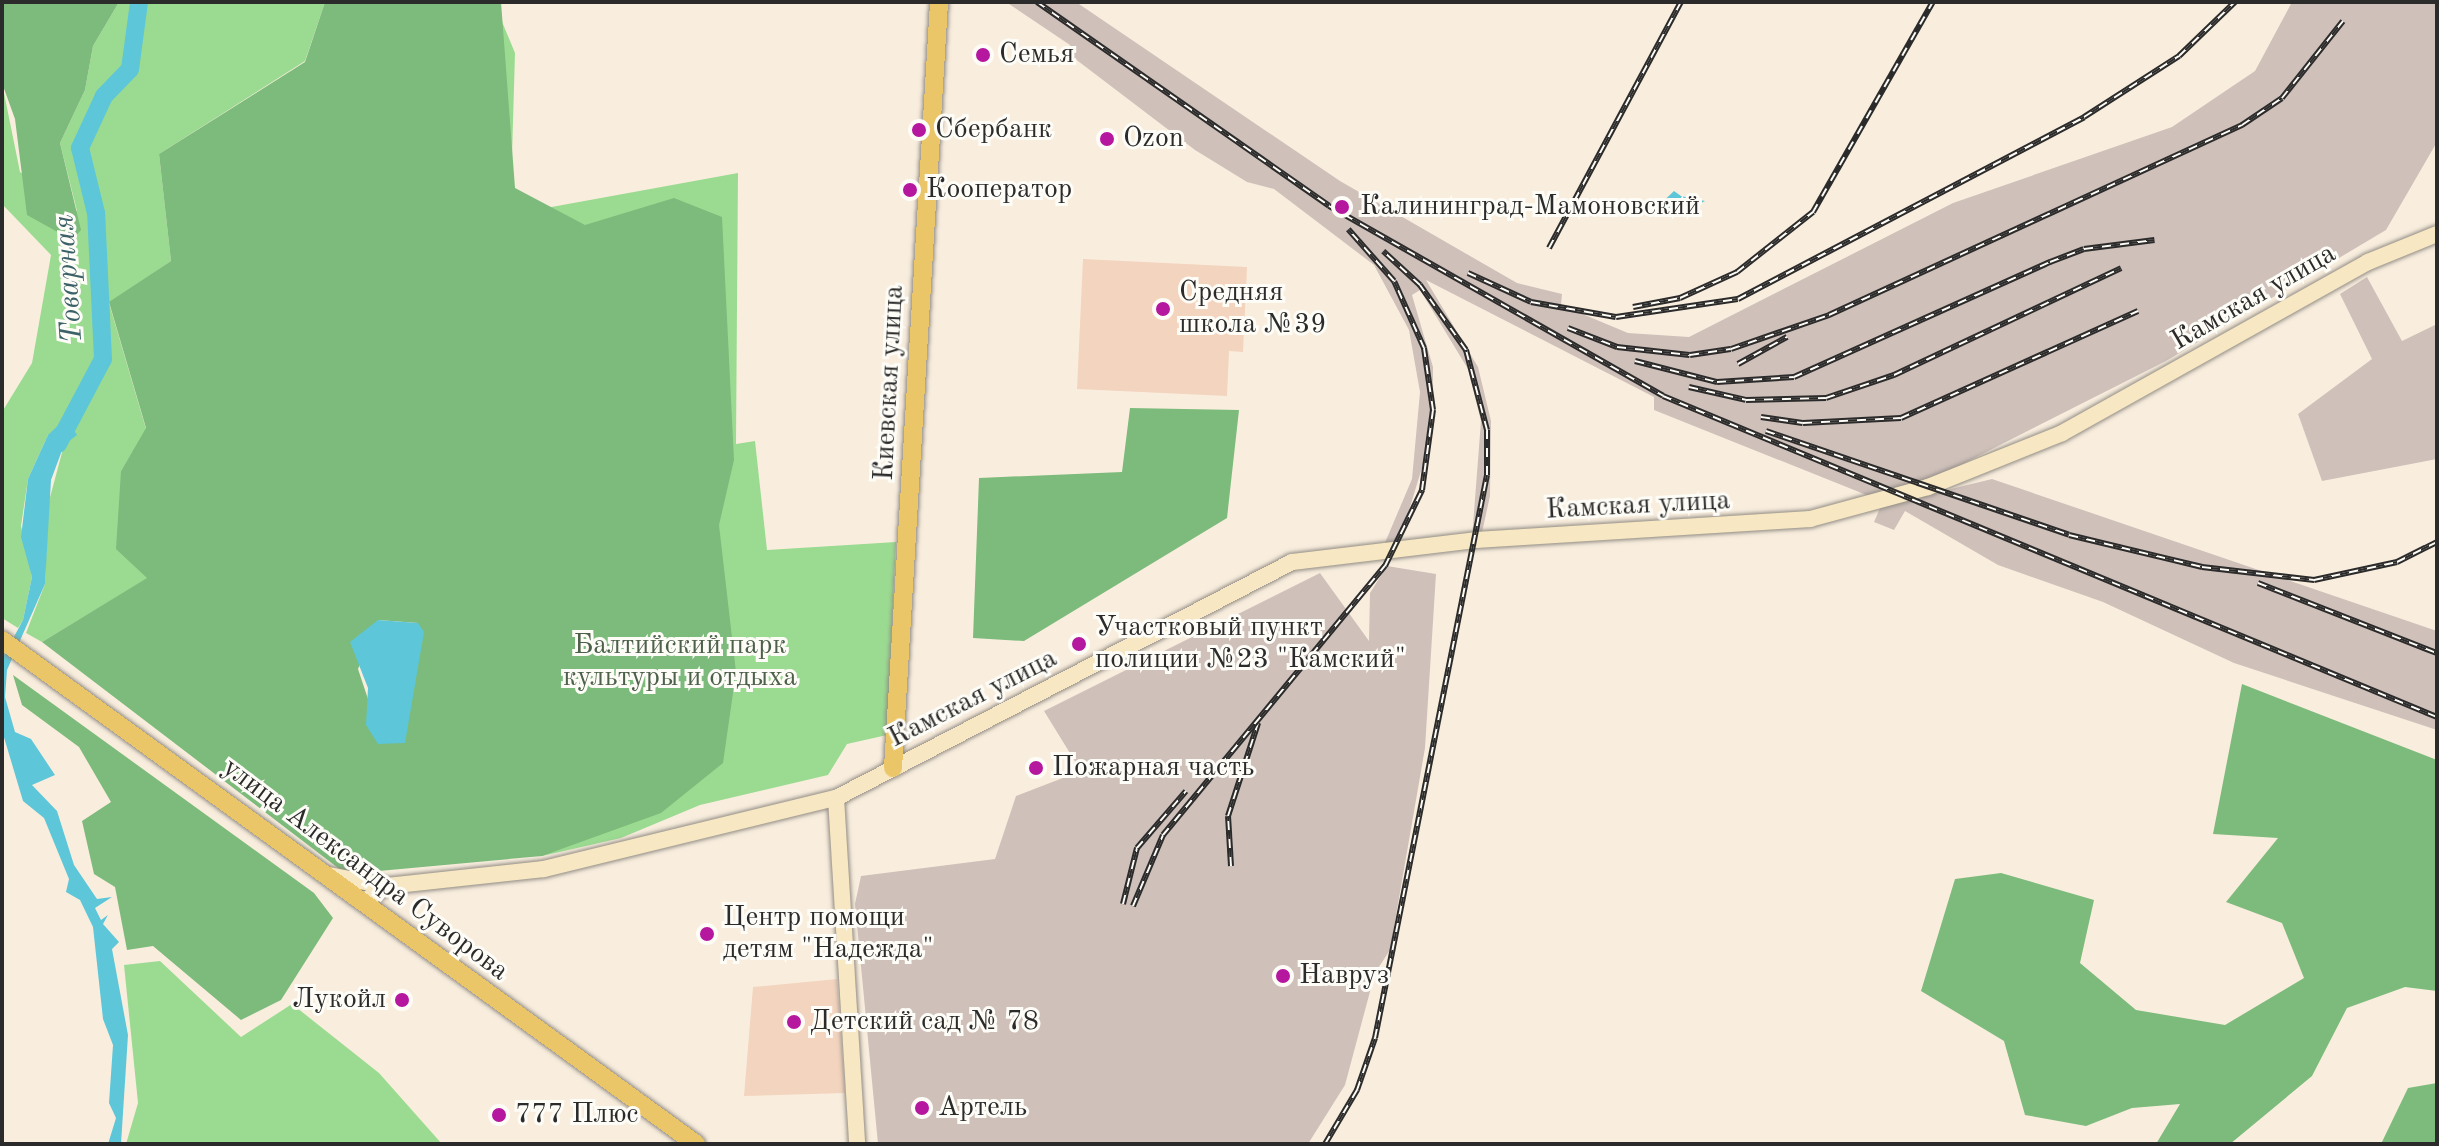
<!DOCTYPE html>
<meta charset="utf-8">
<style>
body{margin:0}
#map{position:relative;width:2439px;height:1146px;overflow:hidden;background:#f9eede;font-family:"Old Standard TT",serif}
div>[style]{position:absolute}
.built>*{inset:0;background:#f3d4be}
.industrial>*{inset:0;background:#cfc0ba}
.green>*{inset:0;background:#9bdb91}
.forest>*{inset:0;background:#7cbb7b}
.water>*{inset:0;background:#5dc6d8}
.river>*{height:18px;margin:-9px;padding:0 9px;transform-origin:9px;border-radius:9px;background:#5dc6d8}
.roads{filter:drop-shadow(0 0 2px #928c84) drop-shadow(0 0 2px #928c84)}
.secondary>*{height:16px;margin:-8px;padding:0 8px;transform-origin:8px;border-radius:8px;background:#f7e8c3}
.primary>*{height:18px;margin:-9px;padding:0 9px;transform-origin:9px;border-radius:9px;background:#ebc669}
.rail>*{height:6px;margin-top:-3px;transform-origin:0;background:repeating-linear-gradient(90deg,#fdfcf7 0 9px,#2b2b2b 0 18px);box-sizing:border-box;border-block:2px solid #2b2b2b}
.dots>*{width:22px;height:22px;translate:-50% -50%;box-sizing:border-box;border:4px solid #fdfcf7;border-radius:50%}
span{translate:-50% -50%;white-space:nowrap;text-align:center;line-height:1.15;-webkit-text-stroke:6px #fdfcf7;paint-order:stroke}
.poi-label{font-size:28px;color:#2b2b2b}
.left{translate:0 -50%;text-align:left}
.right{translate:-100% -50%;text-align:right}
.street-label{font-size:28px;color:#2b2b2b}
.park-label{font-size:28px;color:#4d604a}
.water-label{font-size:30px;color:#3c6168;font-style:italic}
.frame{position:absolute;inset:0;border:4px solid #2b2b2b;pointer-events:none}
</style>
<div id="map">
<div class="built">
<i style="clip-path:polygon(1083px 259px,1247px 267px,1243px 352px,1229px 351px,1227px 396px,1077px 389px)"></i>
<i style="clip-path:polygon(837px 979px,845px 1093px,744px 1096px,753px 987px)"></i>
</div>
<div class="industrial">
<i style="clip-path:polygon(1006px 2px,1076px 2px,1340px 181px,1517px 283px,1562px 294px,1561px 305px,1628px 333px,1689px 337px,1953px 203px,2172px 127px,2255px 71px,2292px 2px,2437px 2px,2437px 142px,2386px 230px,2166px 361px,1929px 481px,1874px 498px,1654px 410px,1654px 397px,1426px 280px,1478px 367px,1491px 421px,1490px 496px,1481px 537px,1472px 538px,1481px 421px,1468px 369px,1420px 290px,1412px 295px,1433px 367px,1433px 432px,1402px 533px,1396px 544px,1384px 545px,1412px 479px,1420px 392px,1409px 330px,1374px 265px,1274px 189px,1247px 182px,1195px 150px,1074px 58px,1070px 45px)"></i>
<i style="clip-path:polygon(2367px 277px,2402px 341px,2437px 324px,2437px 459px,2322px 481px,2298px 414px,2372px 359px,2340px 294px)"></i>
<i style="clip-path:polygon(1992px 479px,2437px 631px,2437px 730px,2234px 663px,2103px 602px,1998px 565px,1905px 511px,1894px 530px,1874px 522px,1881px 506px)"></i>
<i style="clip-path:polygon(1387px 566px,1436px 574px,1425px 748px,1390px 950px,1375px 973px,1345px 1085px,1308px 1144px,878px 1144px,855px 904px,861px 876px,995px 859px,1016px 796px,1081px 771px,1044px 711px,1320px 573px,1369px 641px,1370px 593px)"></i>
</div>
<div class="green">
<i style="clip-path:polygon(119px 2px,325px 2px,305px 61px,159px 154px,171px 261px,109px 303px,146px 429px,121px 471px,148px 578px,42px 642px,26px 633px,45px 584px,48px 505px,64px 445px,48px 435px,28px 479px,21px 526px,32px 577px,23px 620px,18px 628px,2px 618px,2px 412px,32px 363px,51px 255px,2px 204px,2px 83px,20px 172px,77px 211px,60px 143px,85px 90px,93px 46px)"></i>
<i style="clip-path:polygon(498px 12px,515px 53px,511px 191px,524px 212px,738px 173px,736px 444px,755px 441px,767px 550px,896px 542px,887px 735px,847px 744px,828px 775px,700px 805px,621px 838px,542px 856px)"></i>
<i style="clip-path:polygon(160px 961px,241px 1037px,292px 1004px,379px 1073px,442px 1144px,126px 1144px,138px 1103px,124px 965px)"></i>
</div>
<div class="forest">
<i style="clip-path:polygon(2px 2px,119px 2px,93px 46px,85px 90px,60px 143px,81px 230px,72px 240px,27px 215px,15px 119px,2px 83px)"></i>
<i style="clip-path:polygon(evenodd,325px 2px,501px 2px,515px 188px,585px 225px,674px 198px,722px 217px,734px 460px,719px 525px,736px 672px,723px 763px,661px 813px,542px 856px,346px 874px,42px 642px,147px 578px,116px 549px,121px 471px,146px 428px,109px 302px,171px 261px,159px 154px,305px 62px,325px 2px,378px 620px,418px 623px,370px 705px,358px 669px,378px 620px)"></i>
<i style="clip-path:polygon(1130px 408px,1239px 410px,1227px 518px,1024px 641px,973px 638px,979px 478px,1122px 472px)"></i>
<i style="clip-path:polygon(13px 675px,314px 893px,333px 918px,281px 1000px,241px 1020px,153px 946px,127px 950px,115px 887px,94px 874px,82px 821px,111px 802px,79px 747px,22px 705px)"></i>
<i style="clip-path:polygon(2242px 684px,2437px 760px,2437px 991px,2405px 987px,2347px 1008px,2312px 1076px,2230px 1144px,2156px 1144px,2180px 1104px,2132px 1108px,2086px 1126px,2025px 1115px,2004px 1041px,1921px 991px,1955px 879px,2001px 873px,2094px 900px,2080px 963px,2136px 1010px,2225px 1025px,2304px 978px,2282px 923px,2226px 902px,2278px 838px,2213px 834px)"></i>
<i style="clip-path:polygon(2437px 1083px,2437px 1144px,2381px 1144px,2408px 1088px)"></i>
</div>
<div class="water">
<i style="clip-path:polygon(1674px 191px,1681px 196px,1705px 201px,1676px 216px,1657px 216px,1652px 212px)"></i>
<i style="clip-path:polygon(66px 418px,77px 435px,64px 445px,51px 480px,45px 584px,7px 670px,5px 697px,15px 732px,31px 739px,55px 775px,32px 785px,57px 811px,74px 865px,97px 899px,112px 897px,95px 908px,101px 920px,108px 915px,103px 924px,119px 942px,112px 949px,128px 1035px,121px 1144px,108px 1144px,116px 1118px,109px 1103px,113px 1045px,103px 1019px,93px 927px,80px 900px,66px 892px,69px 879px,44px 818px,23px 801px,3px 734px,2px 659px,23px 620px,32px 577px,21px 537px,28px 479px,48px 435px)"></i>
<i style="clip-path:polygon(378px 620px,418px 623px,424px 632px,405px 743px,378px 744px,366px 725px,368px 688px,350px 642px)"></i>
</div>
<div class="river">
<i style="left:58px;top:444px;width:96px;rotate:-62.1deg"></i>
<i style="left:103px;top:359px;width:146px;rotate:-92.7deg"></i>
<i style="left:96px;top:213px;width:67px;rotate:-103.8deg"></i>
<i style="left:80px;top:148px;width:57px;rotate:-65.2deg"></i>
<i style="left:104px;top:96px;width:37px;rotate:-46deg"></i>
<i style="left:130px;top:69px;width:68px;rotate:-82.3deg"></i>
</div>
<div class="roads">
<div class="secondary">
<i style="left:836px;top:798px;width:347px;rotate:86.5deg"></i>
<i style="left:329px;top:875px;width:57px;rotate:11.1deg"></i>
<i style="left:363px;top:902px;width:29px;rotate:-34deg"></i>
<i style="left:387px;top:886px;width:158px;rotate:-6.2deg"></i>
<i style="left:544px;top:869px;width:301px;rotate:-13.7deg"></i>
<i style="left:836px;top:798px;width:513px;rotate:-27.36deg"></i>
<i style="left:1292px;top:562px;width:185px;rotate:-6.8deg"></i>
<i style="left:1476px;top:540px;width:335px;rotate:-3.6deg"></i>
<i style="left:1810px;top:519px;width:122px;rotate:-15.2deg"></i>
<i style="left:1928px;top:487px;width:144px;rotate:-21.9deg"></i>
<i style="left:2062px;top:433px;width:351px;rotate:-29.2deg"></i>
<i style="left:2368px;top:262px;width:74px;rotate:-22.1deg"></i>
</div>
<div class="primary">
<i style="left:2px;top:640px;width:858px;rotate:35.99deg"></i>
<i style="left:893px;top:768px;width:767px;rotate:-86.56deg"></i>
</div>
</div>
<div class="rail">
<i style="left:1037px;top:2px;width:356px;rotate:34.9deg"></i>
<i style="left:1329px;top:206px;width:384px;rotate:29.6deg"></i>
<i style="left:1663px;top:396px;width:838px;rotate:22.53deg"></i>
<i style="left:1549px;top:248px;width:279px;rotate:-61.8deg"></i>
<i style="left:1468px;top:273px;width:69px;rotate:24.7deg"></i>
<i style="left:1531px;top:302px;width:86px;rotate:10deg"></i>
<i style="left:1616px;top:317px;width:123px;rotate:-8.4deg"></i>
<i style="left:1738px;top:299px;width:391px;rotate:-27.7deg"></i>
<i style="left:2084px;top:117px;width:113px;rotate:-32.7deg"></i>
<i style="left:2179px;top:56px;width:78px;rotate:-44deg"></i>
<i style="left:1633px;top:307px;width:48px;rotate:-10.8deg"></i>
<i style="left:1680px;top:298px;width:63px;rotate:-24.5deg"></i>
<i style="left:1737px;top:272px;width:97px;rotate:-38.3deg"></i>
<i style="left:1813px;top:212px;width:242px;rotate:-60.3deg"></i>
<i style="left:1568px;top:328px;width:53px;rotate:21.2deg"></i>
<i style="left:1617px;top:347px;width:73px;rotate:6.3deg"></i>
<i style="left:1690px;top:355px;width:41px;rotate:-8.3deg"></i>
<i style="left:1731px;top:349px;width:104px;rotate:-19.1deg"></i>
<i style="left:1829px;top:315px;width:455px;rotate:-24.7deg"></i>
<i style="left:2242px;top:125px;width:48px;rotate:-34deg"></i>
<i style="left:2282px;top:98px;width:98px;rotate:-51.6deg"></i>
<i style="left:1635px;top:361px;width:85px;rotate:14.4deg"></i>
<i style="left:1717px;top:382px;width:77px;rotate:-3.7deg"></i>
<i style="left:1794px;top:377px;width:281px;rotate:-24.2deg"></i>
<i style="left:2050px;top:262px;width:36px;rotate:-21deg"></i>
<i style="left:2084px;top:249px;width:71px;rotate:-7.3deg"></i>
<i style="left:1738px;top:364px;width:56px;rotate:-28.9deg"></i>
<i style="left:1689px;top:387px;width:58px;rotate:12.8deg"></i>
<i style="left:1746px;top:400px;width:80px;rotate:-1.4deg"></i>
<i style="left:1826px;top:398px;width:72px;rotate:-18.7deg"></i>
<i style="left:1894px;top:375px;width:251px;rotate:-25.2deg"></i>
<i style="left:1761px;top:417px;width:42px;rotate:8.1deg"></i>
<i style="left:1803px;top:423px;width:98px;rotate:-2.9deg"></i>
<i style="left:1901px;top:418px;width:260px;rotate:-24.3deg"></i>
<i style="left:1766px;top:431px;width:320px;rotate:18.9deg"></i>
<i style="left:2069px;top:535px;width:137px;rotate:13.5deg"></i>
<i style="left:2202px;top:567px;width:113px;rotate:6.6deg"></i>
<i style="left:2314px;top:580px;width:85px;rotate:-12.2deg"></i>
<i style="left:2397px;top:562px;width:45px;rotate:-26.6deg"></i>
<i style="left:2258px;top:583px;width:192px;rotate:21.4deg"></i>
<i style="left:1231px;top:866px;width:50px;rotate:-93.4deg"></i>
<i style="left:1228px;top:816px;width:98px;rotate:-72.1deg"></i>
<i style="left:1123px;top:904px;width:58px;rotate:-76deg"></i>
<i style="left:1137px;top:848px;width:75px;rotate:-49.3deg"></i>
<i style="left:1133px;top:906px;width:77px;rotate:-67.1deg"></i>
<i style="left:1163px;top:835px;width:349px;rotate:-50.5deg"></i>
<i style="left:1385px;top:566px;width:85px;rotate:-64deg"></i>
<i style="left:1422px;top:490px;width:81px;rotate:-82.2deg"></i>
<i style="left:1433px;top:410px;width:63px;rotate:-98.3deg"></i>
<i style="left:1424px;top:348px;width:73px;rotate:-114.1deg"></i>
<i style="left:1394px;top:281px;width:69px;rotate:-131.5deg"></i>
<i style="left:1325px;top:1144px;width:63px;rotate:-59.3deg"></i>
<i style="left:1357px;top:1090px;width:55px;rotate:-70.9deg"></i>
<i style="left:1375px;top:1038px;width:574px;rotate:-78.75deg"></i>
<i style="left:1487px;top:475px;width:45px;rotate:-90deg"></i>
<i style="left:1487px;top:430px;width:83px;rotate:-104.7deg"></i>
<i style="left:1466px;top:350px;width:80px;rotate:-125.3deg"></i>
<i style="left:1420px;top:285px;width:50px;rotate:-137.4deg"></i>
</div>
<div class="dots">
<i style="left:983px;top:55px;background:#b5179e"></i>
<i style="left:919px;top:130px;background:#b5179e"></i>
<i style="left:1107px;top:139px;background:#b5179e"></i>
<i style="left:910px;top:190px;background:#b5179e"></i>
<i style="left:1342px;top:207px;background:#b5179e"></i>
<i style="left:1163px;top:309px;background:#b5179e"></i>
<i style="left:1079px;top:644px;background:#b5179e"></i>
<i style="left:1036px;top:768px;background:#b5179e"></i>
<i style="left:707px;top:934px;background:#b5179e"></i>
<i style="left:1283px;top:976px;background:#b5179e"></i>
<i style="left:402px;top:1000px;background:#b5179e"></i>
<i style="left:794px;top:1022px;background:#b5179e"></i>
<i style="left:922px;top:1108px;background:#b5179e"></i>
<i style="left:499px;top:1115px;background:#b5179e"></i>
</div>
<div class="poi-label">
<span class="left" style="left:999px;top:55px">Семья</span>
<span class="left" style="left:935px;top:130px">Сбербанк</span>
<span class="left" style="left:1123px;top:139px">Ozon</span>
<span class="left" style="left:926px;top:190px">Кооператор</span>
<span class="left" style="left:1360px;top:207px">Калининград-Мамоновский</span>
<span class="left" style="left:1179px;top:309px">Средняя<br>школа №39</span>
<span class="left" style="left:1095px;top:644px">Участковый пункт<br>полиции №23 "Камский"</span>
<span class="left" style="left:1052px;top:768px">Пожарная часть</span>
<span class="left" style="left:723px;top:934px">Центр помощи<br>детям "Надежда"</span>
<span class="left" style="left:1299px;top:976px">Навруз</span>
<span class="right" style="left:386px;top:1000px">Лукойл</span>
<span class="left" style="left:810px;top:1022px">Детский сад № 78</span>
<span class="left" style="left:938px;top:1108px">Артель</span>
<span class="left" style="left:515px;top:1115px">777 Плюс</span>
</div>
<div class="street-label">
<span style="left:2254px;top:298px;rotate:-30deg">Камская улица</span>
<span style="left:890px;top:383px;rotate:-87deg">Киевская улица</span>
<span style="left:1638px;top:506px;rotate:-3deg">Камская улица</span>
<span style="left:973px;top:699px;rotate:-27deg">Камская улица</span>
<span style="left:365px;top:870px;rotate:37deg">улица Александра Суворова</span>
</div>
<div class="park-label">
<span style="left:680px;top:662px">Балтийский парк<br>культуры и отдыха</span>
</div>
<div class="water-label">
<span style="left:69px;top:279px;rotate:-94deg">Товарная</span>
</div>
<div class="frame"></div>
</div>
